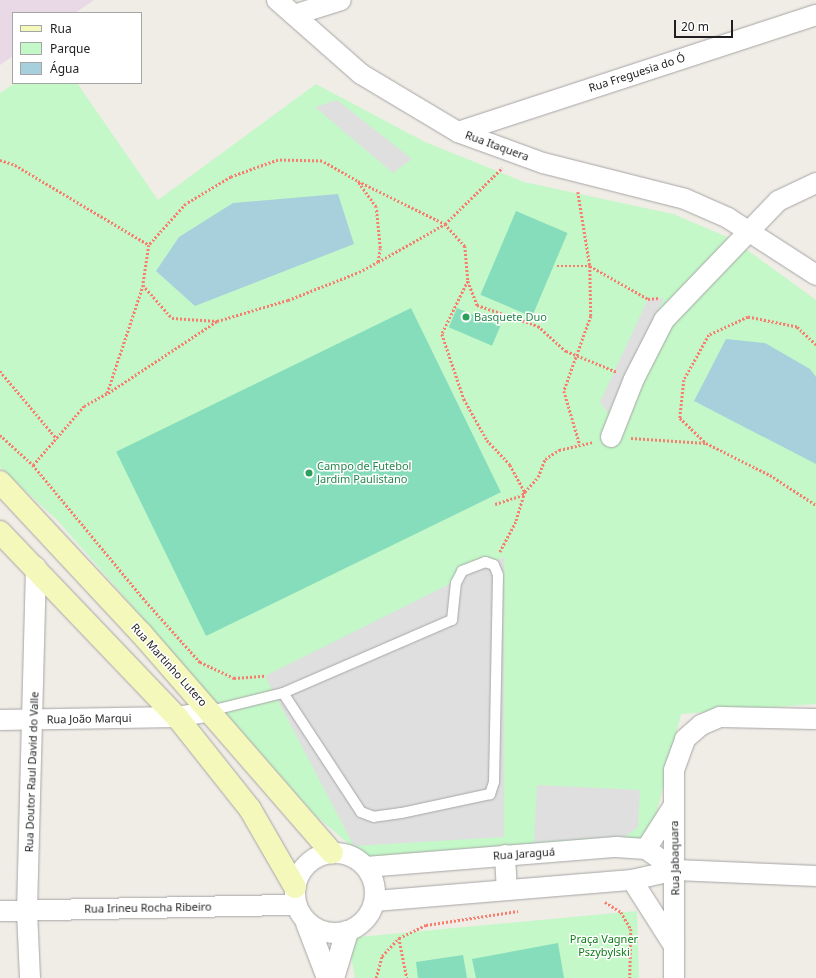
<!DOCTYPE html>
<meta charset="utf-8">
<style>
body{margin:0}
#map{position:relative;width:816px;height:978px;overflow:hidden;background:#f0ece6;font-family:"Noto Sans",sans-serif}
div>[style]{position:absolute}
.industrial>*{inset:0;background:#e9d8e5}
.park>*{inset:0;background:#c4f8c8}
.pitch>*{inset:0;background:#85ddbb;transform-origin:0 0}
.parking>*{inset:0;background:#dfdfdf}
.water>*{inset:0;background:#a7d0dc}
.path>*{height:2.5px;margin-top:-1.25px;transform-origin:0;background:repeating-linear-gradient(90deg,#f77e6f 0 2px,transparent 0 4px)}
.roads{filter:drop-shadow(0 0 1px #a6a6a6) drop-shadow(0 0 1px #a6a6a6)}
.service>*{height:10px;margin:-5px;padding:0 5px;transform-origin:5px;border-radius:5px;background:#fff}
.minor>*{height:20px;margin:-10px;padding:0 10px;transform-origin:10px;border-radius:10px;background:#fff}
.minor>.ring{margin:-10px;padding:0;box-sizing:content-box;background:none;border:20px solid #fff;border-radius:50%}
.tertiary>*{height:22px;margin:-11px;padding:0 11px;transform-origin:11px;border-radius:11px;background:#fff}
.secondary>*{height:22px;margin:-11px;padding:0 11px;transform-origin:11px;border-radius:11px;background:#f5f8bb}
.dots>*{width:11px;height:11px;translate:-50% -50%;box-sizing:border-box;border:2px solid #fff;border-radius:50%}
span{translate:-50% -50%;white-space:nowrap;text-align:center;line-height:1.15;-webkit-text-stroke:3px #fff;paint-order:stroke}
.street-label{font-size:11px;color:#1f1f1f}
.leisure-label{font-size:11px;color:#27864d}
.left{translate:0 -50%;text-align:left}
.park-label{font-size:11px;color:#0e7c17}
.legend{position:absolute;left:12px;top:12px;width:130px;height:72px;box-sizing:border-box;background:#fff;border:1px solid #a5a5a5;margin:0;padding:5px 7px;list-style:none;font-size:12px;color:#1f1f1f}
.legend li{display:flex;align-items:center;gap:8px;height:20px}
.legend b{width:20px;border:1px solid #a5a5a5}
.scale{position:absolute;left:674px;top:20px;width:59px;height:18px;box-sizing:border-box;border:2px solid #1f1f1f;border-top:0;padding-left:5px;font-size:12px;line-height:14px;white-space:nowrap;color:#1f1f1f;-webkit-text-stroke:3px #fff;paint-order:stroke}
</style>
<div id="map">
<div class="industrial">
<i style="clip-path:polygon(0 0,94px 0,75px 13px,13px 13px,13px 56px,0 65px)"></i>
</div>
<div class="park">
<i style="clip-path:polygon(15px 83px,77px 83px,158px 200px,316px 84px,425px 142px,524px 182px,673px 214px,732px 239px,816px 300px,816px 704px,681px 714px,650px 840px,364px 857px,315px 815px,58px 521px,0 467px,0 93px)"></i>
<i style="clip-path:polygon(637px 911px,639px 978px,355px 978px,348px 938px)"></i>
</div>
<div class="pitch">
<i style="left:516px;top:211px;width:56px;height:91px;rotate:23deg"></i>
<i style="left:411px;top:308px;width:205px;height:328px;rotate:64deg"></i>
<i style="left:457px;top:308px;width:47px;height:21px;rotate:23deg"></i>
<i style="clip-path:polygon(558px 943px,564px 978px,476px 978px,472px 959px)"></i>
<i style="clip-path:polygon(463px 955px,467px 978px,418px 978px,416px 962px)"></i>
</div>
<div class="parking">
<i style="clip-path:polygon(337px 100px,412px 159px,393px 173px,315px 107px)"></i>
<i style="clip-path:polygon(664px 298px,608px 413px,600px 402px,648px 299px)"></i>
<i style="clip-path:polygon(504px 557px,504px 837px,354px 846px,265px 676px)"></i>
<i style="clip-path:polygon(537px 785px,640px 790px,638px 827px,626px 836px,534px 842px)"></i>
</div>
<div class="water">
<i style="clip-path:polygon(338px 194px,354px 244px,195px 306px,156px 271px,179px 237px,233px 203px)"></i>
<i style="clip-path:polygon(726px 339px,765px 343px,810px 369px,816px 377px,816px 464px,694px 401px)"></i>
</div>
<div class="path">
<i style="left:0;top:160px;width:16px;rotate:18deg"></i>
<i style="left:15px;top:165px;width:156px;rotate:30.8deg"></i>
<i style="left:358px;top:181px;width:97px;rotate:26.3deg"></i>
<i style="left:445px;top:224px;width:30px;rotate:48deg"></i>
<i style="left:465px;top:246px;width:35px;rotate:85deg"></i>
<i style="left:468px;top:281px;width:26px;rotate:69deg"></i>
<i style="left:477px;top:305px;width:65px;rotate:19deg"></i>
<i style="left:538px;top:326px;width:38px;rotate:42deg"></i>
<i style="left:566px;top:351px;width:55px;rotate:22.4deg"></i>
<i style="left:578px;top:192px;width:75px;rotate:80.8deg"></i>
<i style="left:590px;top:266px;width:50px;rotate:88.9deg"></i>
<i style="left:591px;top:316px;width:80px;rotate:109.8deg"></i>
<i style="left:564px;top:391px;width:56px;rotate:73.5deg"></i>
<i style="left:378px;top:262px;width:14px;rotate:-82deg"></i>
<i style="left:380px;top:248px;width:41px;rotate:-95.6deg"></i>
<i style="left:376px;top:207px;width:32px;rotate:-126deg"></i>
<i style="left:357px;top:181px;width:40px;rotate:-150.3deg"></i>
<i style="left:322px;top:161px;width:44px;rotate:-178.7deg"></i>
<i style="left:278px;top:160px;width:50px;rotate:160.1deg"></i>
<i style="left:231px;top:177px;width:52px;rotate:149deg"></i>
<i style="left:186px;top:204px;width:55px;rotate:132.1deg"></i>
<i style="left:149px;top:245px;width:40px;rotate:98.5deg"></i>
<i style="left:143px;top:285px;width:44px;rotate:48.7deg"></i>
<i style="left:172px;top:318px;width:45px;rotate:3.8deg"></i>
<i style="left:217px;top:321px;width:74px;rotate:-16.5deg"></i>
<i style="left:288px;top:300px;width:76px;rotate:-21.5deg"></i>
<i style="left:359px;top:272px;width:21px;rotate:-28deg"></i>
<i style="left:378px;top:262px;width:77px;rotate:-29.6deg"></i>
<i style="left:445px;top:224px;width:80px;rotate:-44.5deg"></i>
<i style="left:557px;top:266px;width:33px"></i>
<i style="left:590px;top:266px;width:67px;rotate:29.6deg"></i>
<i style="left:648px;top:299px;width:10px;rotate:-6deg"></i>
<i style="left:468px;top:281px;width:59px;rotate:116.1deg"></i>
<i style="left:442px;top:334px;width:69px;rotate:71.3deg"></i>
<i style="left:464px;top:399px;width:47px;rotate:60.7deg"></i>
<i style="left:487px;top:440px;width:34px;rotate:47deg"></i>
<i style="left:510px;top:465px;width:31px;rotate:61deg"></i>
<i style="left:525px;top:492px;width:31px;rotate:107deg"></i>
<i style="left:516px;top:522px;width:34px;rotate:118deg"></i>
<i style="left:816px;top:345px;width:26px;rotate:-137deg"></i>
<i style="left:797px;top:327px;width:50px;rotate:-168.5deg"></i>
<i style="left:748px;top:317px;width:43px;rotate:155.2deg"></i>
<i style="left:709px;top:335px;width:51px;rotate:119.1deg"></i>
<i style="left:684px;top:380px;width:38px;rotate:96deg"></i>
<i style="left:680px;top:418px;width:36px;rotate:44deg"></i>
<i style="left:706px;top:443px;width:72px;rotate:26.6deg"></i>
<i style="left:770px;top:475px;width:55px;rotate:33.1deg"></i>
<i style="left:0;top:371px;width:89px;rotate:50deg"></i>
<i style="left:108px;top:393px;width:131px;rotate:-33.4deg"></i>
<i style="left:0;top:435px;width:45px;rotate:42.3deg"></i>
<i style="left:33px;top:465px;width:173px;rotate:50.4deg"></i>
<i style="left:143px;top:598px;width:86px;rotate:48.3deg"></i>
<i style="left:200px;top:662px;width:38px;rotate:25deg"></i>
<i style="left:234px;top:678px;width:31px;rotate:-4deg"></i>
<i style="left:631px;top:438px;width:75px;rotate:3.8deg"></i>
<i style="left:33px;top:465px;width:78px;rotate:-49.2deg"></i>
<i style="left:84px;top:406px;width:26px;rotate:-29deg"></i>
<i style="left:107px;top:393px;width:114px;rotate:-71.6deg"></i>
<i style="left:495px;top:504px;width:28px;rotate:-18deg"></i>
<i style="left:522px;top:495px;width:24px;rotate:-48deg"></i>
<i style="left:538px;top:477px;width:19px;rotate:-69deg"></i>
<i style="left:545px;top:459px;width:17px;rotate:-33deg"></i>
<i style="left:559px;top:450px;width:35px;rotate:-13deg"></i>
<i style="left:605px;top:902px;width:19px;rotate:32deg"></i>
<i style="left:621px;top:912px;width:20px;rotate:60deg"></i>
<i style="left:631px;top:929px;width:49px;rotate:91.2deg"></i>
<i style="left:399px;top:938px;width:41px;rotate:78.7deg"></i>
<i style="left:376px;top:978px;width:23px;rotate:-75deg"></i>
<i style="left:382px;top:956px;width:25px;rotate:-47deg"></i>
<i style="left:399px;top:938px;width:30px;rotate:-26deg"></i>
<i style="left:426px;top:925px;width:93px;rotate:-8.7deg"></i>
</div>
<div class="roads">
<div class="service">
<i style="left:210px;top:711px;width:75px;rotate:-13.9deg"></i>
<i style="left:283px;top:693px;width:184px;rotate:-23.4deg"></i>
<i style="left:452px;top:620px;width:37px;rotate:-84deg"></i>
<i style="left:456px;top:583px;width:13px;rotate:-63deg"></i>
<i style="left:462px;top:571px;width:25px;rotate:-21deg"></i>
<i style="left:485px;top:562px;width:9px;rotate:18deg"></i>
<i style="left:494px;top:565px;width:11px;rotate:68deg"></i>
<i style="left:498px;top:575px;width:207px;rotate:91.1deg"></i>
<i style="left:494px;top:782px;width:13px;rotate:108deg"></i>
<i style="left:490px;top:794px;width:91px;rotate:167.9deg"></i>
<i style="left:401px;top:813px;width:27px;rotate:172deg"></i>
<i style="left:374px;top:817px;width:14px;rotate:-159deg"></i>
<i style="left:361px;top:812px;width:142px;rotate:-123.2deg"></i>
</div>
<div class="minor">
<i style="left:277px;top:0;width:112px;rotate:41.4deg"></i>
<i style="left:361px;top:74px;width:113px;rotate:30.9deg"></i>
<i style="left:458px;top:132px;width:90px;rotate:20deg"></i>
<i style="left:543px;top:163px;width:146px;rotate:14.2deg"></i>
<i style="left:685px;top:199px;width:47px;rotate:23.8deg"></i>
<i style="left:728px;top:218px;width:105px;rotate:32.9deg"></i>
<i style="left:294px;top:15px;width:49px;rotate:-17.7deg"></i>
<i style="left:458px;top:132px;width:377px;rotate:-18.1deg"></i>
<i style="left:611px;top:437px;width:62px;rotate:-68.4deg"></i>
<i style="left:634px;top:379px;width:66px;rotate:-63deg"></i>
<i style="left:664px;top:320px;width:165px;rotate:-46.2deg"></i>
<i style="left:778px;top:201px;width:42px;rotate:-25.3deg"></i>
<i style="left:0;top:720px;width:177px;rotate:-1deg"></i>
<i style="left:177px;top:717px;width:34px;rotate:-10deg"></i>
<i style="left:646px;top:849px;width:50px;rotate:-57.3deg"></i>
<i class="ring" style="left:295px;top:853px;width:60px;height:60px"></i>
<i style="left:505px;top:855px;width:35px;rotate:87deg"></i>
<i style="left:366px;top:867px;width:251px;rotate:-4.6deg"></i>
<i style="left:616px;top:847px;width:30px;rotate:4deg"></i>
<i style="left:646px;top:849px;width:37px;rotate:35deg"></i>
<i style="left:632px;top:880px;width:78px;rotate:57.5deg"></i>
<i style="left:375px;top:901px;width:258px;rotate:-4.7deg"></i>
<i style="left:632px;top:880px;width:45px;rotate:-12.8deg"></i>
<i style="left:676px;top:870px;width:140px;rotate:2.5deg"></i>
<i style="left:0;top:911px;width:296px;rotate:-1.2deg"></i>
<i style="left:30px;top:978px;width:67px;rotate:-92.6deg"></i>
<i style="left:27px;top:911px;width:344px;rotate:-88.5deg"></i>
<i style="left:674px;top:978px;width:208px;rotate:-90deg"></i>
<i style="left:674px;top:770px;width:33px;rotate:-70deg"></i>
<i style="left:685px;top:739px;width:21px;rotate:-41deg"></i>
<i style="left:701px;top:725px;width:21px;rotate:-23deg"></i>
<i style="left:720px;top:717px;width:96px;rotate:1.2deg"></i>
</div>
<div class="tertiary">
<i style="left:307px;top:923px;width:59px;rotate:69.1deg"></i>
<i style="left:333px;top:978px;width:48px;rotate:-73.1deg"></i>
</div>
<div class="secondary">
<i style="left:0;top:482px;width:207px;rotate:47deg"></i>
<i style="left:141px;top:633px;width:291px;rotate:49deg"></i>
<i style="left:0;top:532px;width:256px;rotate:46.3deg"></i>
<i style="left:177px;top:717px;width:117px;rotate:51.6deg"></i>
<i style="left:250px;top:809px;width:90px;rotate:60deg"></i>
</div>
</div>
<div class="dots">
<i style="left:466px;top:317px;background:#2e9e5b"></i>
<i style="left:309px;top:473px;background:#2e9e5b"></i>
</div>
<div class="street-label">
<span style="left:637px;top:73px;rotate:-18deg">Rua Freguesia do Ó</span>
<span style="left:497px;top:146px;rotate:20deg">Rua Itaquera</span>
<span style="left:169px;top:665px;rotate:48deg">Rua Martinho Lutero</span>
<span style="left:89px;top:719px;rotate:-1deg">Rua João Marqui</span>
<span style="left:32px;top:772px;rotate:-88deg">Rua Doutor Raul David do Valle</span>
<span style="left:524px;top:854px;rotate:-4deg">Rua Jaraguá</span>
<span style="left:675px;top:858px;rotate:-91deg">Rua Jabaquara</span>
<span style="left:148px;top:908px;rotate:-1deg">Rua Irineu Rocha Ribeiro</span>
</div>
<div class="leisure-label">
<span class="left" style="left:474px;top:317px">Basquete Duo</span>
<span class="left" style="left:317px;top:473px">Campo de Futebol<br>Jardim Paulistano</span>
</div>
<div class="park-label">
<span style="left:604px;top:946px">Praça Vagner<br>Pszybylski</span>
</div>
<ul class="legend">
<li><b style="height:5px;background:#f5f8bb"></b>Rua</li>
<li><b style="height:11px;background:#c4f8c8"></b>Parque</li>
<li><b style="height:11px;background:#a7d0dc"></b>Água</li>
</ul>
<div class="scale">20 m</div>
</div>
